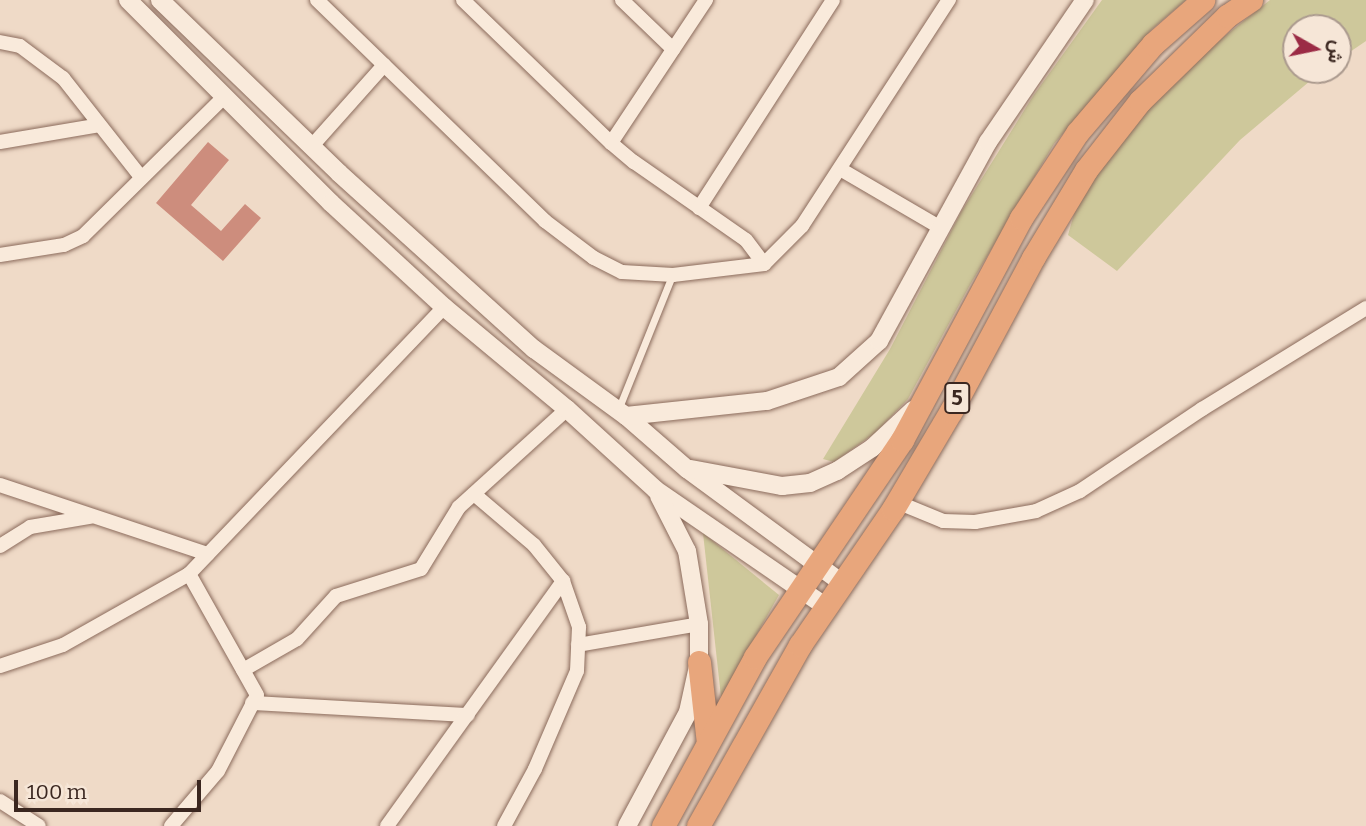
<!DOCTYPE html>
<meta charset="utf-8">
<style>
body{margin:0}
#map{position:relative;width:1366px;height:826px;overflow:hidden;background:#efdac7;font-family:Bitter,Vazirmatn,serif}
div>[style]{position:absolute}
.green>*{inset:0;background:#cec89b}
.building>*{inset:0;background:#cd8d7d}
.roads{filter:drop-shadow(0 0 2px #8b6b5c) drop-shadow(0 0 2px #8b6b5c)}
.service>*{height:7px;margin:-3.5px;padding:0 3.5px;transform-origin:3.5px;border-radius:3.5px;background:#f9eadb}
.minor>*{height:14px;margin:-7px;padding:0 7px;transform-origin:7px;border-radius:7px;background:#f9eadb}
.tertiary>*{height:18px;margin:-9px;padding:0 9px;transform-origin:9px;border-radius:9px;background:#f9eadb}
.trunk>*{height:23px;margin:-11.5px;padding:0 11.5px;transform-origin:11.5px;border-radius:11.5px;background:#e8a67c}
span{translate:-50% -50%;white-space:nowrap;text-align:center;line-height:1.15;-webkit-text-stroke:5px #f6e6d7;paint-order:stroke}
.shield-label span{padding:2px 5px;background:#f6e6d7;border:2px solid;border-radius:5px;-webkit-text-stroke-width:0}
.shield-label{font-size:21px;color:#3b2720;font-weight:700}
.north{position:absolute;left:1282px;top:14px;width:70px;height:70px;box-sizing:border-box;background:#f6e6d7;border:2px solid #ab9a8e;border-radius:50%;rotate:99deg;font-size:19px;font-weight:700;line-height:28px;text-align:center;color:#3b2720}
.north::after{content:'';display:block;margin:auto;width:24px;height:32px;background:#9b2b45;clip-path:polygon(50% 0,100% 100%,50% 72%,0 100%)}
.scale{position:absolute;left:14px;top:780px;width:187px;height:32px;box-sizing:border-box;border:4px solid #3b2720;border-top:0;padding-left:9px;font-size:21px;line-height:24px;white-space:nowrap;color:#3b2720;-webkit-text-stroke:5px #f6e6d7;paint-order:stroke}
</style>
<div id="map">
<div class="green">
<i style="clip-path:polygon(1102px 0,1186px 0,1152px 29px,1054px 144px,970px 285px,908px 399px,875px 433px,834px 462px,823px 459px,890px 349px,961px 212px,1033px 96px)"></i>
<i style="clip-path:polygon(1270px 0,1366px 0,1366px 41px,1338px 60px,1338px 28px,1296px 28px,1296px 70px,1323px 70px,1240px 140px,1117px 271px,1068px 235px,1078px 200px,1144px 112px,1211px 47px)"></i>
<i style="clip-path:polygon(703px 533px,779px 595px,721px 697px)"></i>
</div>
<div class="building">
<i style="clip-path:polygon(208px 142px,229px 160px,191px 205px,221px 231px,245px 204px,261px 218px,223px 261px,156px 203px)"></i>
</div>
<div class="roads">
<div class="service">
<i style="left:618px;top:410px;width:144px;rotate:-68.1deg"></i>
</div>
<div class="minor">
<i style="left:317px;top:0;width:318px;rotate:44.1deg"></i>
<i style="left:545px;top:221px;width:61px;rotate:37.1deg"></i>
<i style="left:594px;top:258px;width:31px;rotate:27deg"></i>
<i style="left:622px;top:272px;width:51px;rotate:3.4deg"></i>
<i style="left:673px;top:275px;width:92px;rotate:-6.9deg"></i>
<i style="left:764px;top:264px;width:54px;rotate:-45deg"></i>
<i style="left:802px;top:226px;width:270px;rotate:-57deg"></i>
<i style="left:463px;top:0;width:206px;rotate:44deg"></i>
<i style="left:611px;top:143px;width:30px;rotate:40deg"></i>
<i style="left:634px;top:162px;width:136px;rotate:34.9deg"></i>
<i style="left:746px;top:240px;width:30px;rotate:53deg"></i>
<i style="left:622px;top:0;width:71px;rotate:43.9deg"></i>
<i style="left:0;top:42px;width:20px;rotate:11deg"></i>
<i style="left:20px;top:46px;width:54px;rotate:36.7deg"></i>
<i style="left:63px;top:78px;width:126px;rotate:51.8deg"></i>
<i style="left:0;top:142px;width:101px;rotate:-9.6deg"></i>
<i style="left:611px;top:143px;width:172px;rotate:-56.4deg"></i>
<i style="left:311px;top:147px;width:110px;rotate:-48.3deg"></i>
<i style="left:840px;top:169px;width:117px;rotate:30.3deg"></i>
<i style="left:699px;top:208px;width:247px;rotate:-57.2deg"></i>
<i style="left:0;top:255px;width:65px;rotate:-8.9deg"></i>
<i style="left:64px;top:245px;width:21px;rotate:-25deg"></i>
<i style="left:83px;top:236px;width:198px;rotate:-44.6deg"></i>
<i style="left:0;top:485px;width:219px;rotate:18.4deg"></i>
<i style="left:474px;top:494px;width:79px;rotate:40.4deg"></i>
<i style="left:534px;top:545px;width:46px;rotate:51.1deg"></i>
<i style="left:563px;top:581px;width:49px;rotate:70.8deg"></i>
<i style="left:579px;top:627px;width:44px;rotate:92.6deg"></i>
<i style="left:577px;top:671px;width:107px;rotate:113.2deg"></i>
<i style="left:535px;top:769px;width:65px;rotate:118.5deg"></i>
<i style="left:897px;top:502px;width:50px;rotate:22.4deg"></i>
<i style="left:943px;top:521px;width:32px;rotate:2deg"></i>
<i style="left:975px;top:522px;width:62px;rotate:-10.2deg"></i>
<i style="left:1036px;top:511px;width:48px;rotate:-24.4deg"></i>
<i style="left:1080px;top:491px;width:147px;rotate:-33.9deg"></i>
<i style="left:1202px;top:409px;width:193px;rotate:-31.6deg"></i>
<i style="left:0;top:546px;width:36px;rotate:-32deg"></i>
<i style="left:30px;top:527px;width:61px;rotate:-9.5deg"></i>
<i style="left:578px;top:645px;width:123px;rotate:-9.8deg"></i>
<i style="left:0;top:666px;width:66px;rotate:-18.4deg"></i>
<i style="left:63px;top:645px;width:145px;rotate:-29.4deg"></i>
<i style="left:189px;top:574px;width:369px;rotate:-46.3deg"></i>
<i style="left:243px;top:670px;width:62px;rotate:-29.9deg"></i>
<i style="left:297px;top:639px;width:58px;rotate:-47.8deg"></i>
<i style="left:336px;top:596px;width:89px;rotate:-17.6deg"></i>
<i style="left:421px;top:569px;width:73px;rotate:-58.5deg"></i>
<i style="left:459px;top:507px;width:146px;rotate:-42.2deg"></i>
<i style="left:252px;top:703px;width:216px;rotate:3.2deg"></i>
<i style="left:0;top:801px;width:46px;rotate:32.7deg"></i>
<i style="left:171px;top:826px;width:72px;rotate:-49.5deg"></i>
<i style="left:218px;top:771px;width:85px;rotate:-62.8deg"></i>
<i style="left:257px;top:695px;width:139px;rotate:-119.3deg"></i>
<i style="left:387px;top:826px;width:302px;rotate:-54.3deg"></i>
</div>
<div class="tertiary">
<i style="left:128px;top:0;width:287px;rotate:45deg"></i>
<i style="left:331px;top:203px;width:154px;rotate:42.6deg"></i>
<i style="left:444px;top:307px;width:160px;rotate:39.7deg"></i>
<i style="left:567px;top:409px;width:120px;rotate:42.3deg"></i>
<i style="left:656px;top:490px;width:206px;rotate:34.5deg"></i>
<i style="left:160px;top:0;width:249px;rotate:44deg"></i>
<i style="left:339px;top:173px;width:263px;rotate:42.1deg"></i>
<i style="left:534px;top:349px;width:114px;rotate:36.1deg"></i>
<i style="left:626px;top:416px;width:81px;rotate:41deg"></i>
<i style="left:687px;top:469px;width:192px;rotate:36.3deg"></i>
<i style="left:626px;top:416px;width:142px;rotate:-6.1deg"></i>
<i style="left:767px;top:401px;width:76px;rotate:-18.4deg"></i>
<i style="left:839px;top:377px;width:54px;rotate:-42deg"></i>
<i style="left:879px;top:341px;width:227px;rotate:-61.3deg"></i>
<i style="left:988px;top:142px;width:172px;rotate:-55.7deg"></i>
<i style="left:691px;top:469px;width:93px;rotate:10.6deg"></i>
<i style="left:782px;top:486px;width:28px;rotate:-6deg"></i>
<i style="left:810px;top:483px;width:30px;rotate:-24deg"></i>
<i style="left:837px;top:471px;width:42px;rotate:-33.3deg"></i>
<i style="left:872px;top:448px;width:56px;rotate:-42.8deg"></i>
<i style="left:627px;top:826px;width:129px;rotate:-61.8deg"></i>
<i style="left:688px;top:712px;width:51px;rotate:-77.6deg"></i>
<i style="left:699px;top:662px;width:38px;rotate:-90deg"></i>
<i style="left:699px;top:624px;width:74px;rotate:-99.3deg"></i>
<i style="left:687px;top:551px;width:62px;rotate:-117deg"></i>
</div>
<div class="trunk">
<i style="left:699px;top:662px;width:81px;rotate:83.7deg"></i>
<i style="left:663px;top:826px;width:192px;rotate:-61.4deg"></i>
<i style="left:755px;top:657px;width:262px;rotate:-55.9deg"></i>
<i style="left:902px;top:440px;width:252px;rotate:-61.8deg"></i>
<i style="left:1021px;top:218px;width:102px;rotate:-56.6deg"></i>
<i style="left:1077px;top:133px;width:117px;rotate:-49.5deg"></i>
<i style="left:1153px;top:44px;width:67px;rotate:-41.3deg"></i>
<i style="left:698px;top:826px;width:208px;rotate:-60.6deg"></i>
<i style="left:800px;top:645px;width:165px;rotate:-55.6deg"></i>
<i style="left:893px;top:509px;width:114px;rotate:-59.4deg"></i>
<i style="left:951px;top:411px;width:174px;rotate:-61.8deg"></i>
<i style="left:1033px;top:258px;width:103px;rotate:-58.9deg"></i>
<i style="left:1086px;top:170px;width:88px;rotate:-52deg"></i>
<i style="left:1140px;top:101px;width:122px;rotate:-44.3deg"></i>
<i style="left:1227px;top:16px;width:29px;rotate:-34deg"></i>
</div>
</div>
<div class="shield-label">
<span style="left:957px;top:398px">5</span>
</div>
<div class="north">ش</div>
<div class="scale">100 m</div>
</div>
